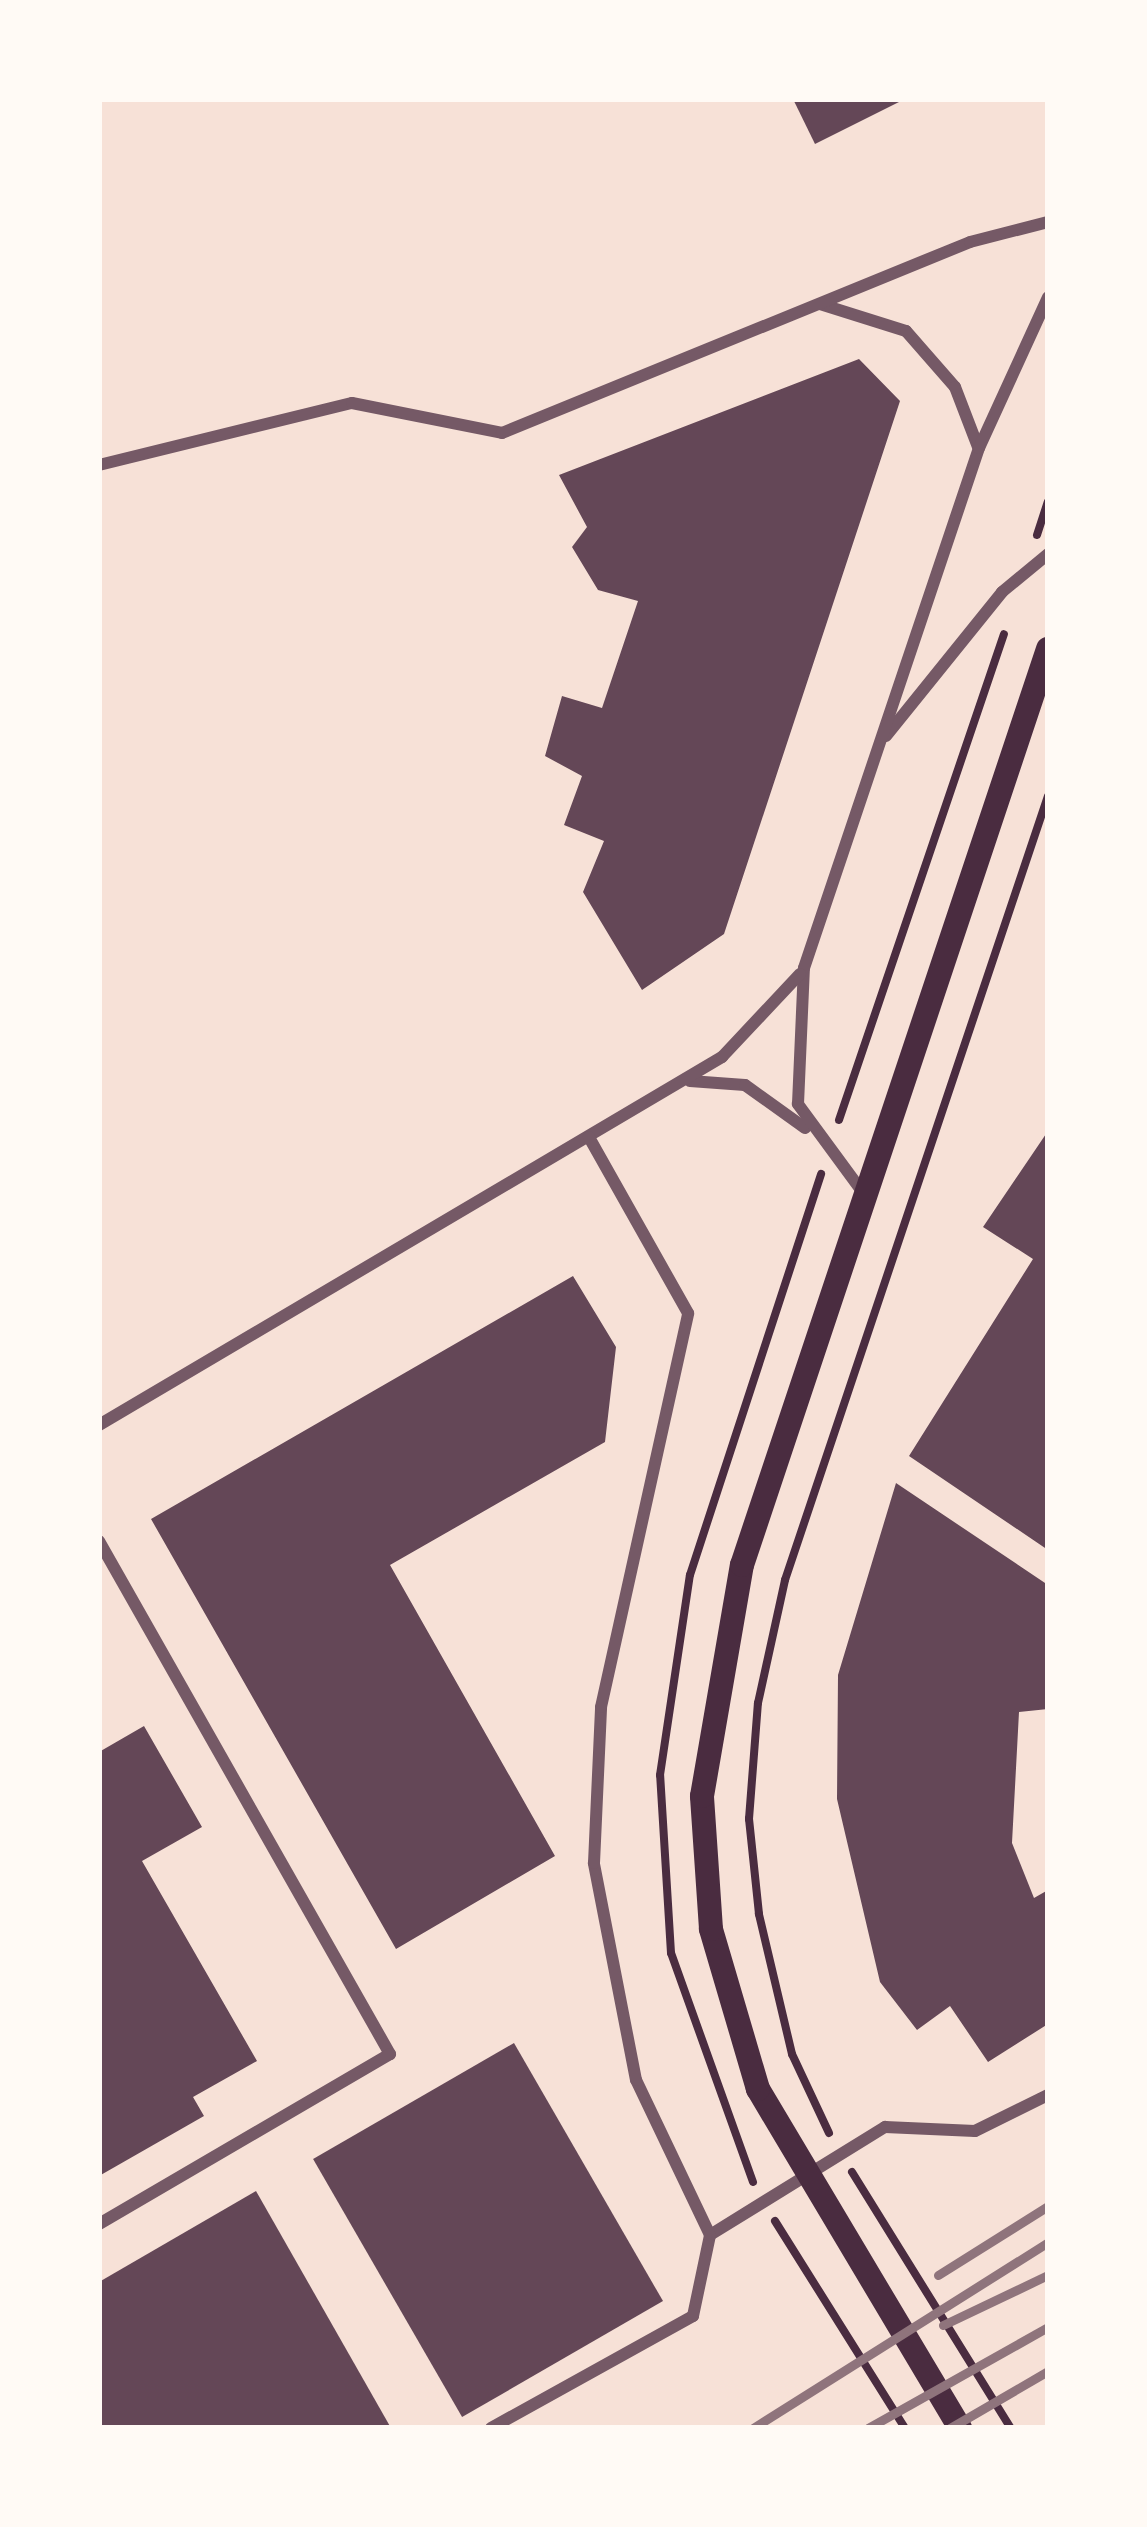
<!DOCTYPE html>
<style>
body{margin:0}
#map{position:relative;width:1147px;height:2527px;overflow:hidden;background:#f7e1d7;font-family:Ubuntu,sans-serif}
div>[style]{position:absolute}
.building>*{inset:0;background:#644757;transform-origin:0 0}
.path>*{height:8px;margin:-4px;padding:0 4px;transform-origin:4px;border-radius:4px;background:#4a2c40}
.minor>*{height:12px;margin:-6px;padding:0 6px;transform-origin:6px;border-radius:6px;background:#755966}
.secondary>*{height:24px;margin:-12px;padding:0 12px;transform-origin:12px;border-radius:12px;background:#4a2c40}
.rail>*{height:9px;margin:-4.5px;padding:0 4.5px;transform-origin:4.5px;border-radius:4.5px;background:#8f747c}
span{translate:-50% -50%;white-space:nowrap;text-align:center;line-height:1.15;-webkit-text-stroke:9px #fffaf5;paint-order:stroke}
.frame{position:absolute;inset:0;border:102px solid #fffaf5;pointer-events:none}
</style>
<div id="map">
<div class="building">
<i style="clip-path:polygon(793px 99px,905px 99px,815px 144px)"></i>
<i style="clip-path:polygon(859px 359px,900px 401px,724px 934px,642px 990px,583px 892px,604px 841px,564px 825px,582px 776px,545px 756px,562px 696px,602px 708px,638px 601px,598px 590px,572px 547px,587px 527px,559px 475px)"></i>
<i style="clip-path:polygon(1048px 1131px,1048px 1550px,909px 1456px,1033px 1259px,983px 1227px)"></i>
<i style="clip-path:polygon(573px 1276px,616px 1347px,605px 1442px,390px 1565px,555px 1856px,396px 1949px,151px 1519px)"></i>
<i style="clip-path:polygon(896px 1483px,1048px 1585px,1048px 1709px,1019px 1712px,1012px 1843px,1034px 1898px,1048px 1890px,1048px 2024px,988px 2062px,950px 2006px,917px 2030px,880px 1982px,837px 1799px,838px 1675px)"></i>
<i style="clip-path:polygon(144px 1726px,202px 1827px,142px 1861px,257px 2061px,193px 2097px,204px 2116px,99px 2176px,99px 1752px)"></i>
<i style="left:514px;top:2043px;width:298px;height:232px;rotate:60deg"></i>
<i style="clip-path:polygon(256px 2191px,391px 2428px,99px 2428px,99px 2282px)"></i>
</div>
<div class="path">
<i style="left:1037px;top:535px;width:35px;rotate:-72deg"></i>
<i style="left:839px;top:1120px;width:513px;rotate:-71.25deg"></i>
<i style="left:829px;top:2133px;width:87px;rotate:-115.1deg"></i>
<i style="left:792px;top:2054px;width:144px;rotate:-103.3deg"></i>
<i style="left:759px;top:1914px;width:96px;rotate:-96deg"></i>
<i style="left:749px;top:1819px;width:116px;rotate:-85.6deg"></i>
<i style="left:758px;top:1703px;width:126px;rotate:-77.6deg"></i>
<i style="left:785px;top:1580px;width:827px;rotate:-71.46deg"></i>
<i style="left:852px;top:2172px;width:301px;rotate:58.2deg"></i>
<i style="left:753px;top:2182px;width:243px;rotate:-109.7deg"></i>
<i style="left:671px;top:1953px;width:178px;rotate:-93.5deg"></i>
<i style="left:660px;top:1775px;width:202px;rotate:-81.5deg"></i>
<i style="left:690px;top:1575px;width:422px;rotate:-71.9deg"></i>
<i style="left:775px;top:2221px;width:244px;rotate:57.9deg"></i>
</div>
<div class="minor">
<i style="left:820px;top:304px;width:90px;rotate:17.4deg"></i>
<i style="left:906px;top:331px;width:74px;rotate:48.8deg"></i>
<i style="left:955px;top:387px;width:64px;rotate:69deg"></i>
<i style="left:99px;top:465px;width:260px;rotate:-13.8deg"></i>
<i style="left:352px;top:403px;width:153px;rotate:11.3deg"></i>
<i style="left:502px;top:433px;width:505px;rotate:-22.2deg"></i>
<i style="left:970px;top:242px;width:81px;rotate:-14.4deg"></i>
<i style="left:886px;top:736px;width:185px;rotate:-51.1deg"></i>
<i style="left:1002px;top:592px;width:60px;rotate:-39.6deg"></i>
<i style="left:690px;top:1081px;width:55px;rotate:4.2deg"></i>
<i style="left:745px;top:1085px;width:74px;rotate:35.6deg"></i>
<i style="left:864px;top:1194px;width:112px;rotate:-126.3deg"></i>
<i style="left:798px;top:1104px;width:136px;rotate:-87.5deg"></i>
<i style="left:804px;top:968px;width:549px;rotate:-71.4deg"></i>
<i style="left:979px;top:448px;width:166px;rotate:-65.4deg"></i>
<i style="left:99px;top:1425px;width:724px;rotate:-30.57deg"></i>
<i style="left:722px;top:1057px;width:114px;rotate:-46.8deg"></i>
<i style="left:99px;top:1541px;width:590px;rotate:60.44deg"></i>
<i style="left:390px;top:2054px;width:337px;rotate:149.7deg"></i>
<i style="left:710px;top:2235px;width:206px;rotate:-31.7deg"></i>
<i style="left:885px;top:2127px;width:90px;rotate:2.5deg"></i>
<i style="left:975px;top:2131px;width:81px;rotate:-26.3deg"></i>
<i style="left:491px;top:2428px;width:231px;rotate:-29deg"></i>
<i style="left:693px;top:2316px;width:83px;rotate:-78.1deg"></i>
<i style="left:710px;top:2235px;width:172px;rotate:-115.5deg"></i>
<i style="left:636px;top:2080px;width:221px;rotate:-101deg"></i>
<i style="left:594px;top:1863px;width:156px;rotate:-87.4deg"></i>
<i style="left:601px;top:1707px;width:403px;rotate:-77.5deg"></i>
<i style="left:688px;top:1313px;width:202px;rotate:-119.4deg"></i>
</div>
<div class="secondary">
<i style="left:960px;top:2428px;width:395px;rotate:-120.8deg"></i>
<i style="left:758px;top:2089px;width:167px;rotate:-106.4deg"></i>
<i style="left:711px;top:1929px;width:133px;rotate:-93.9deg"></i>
<i style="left:702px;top:1796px;width:234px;rotate:-80.2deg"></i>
<i style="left:742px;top:1565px;width:966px;rotate:-71.53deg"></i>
</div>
<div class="rail">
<i style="left:938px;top:2275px;width:130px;rotate:-32.1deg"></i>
<i style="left:943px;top:2325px;width:116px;rotate:-25.5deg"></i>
<i style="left:753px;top:2428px;width:349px;rotate:-32.2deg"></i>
<i style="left:868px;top:2428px;width:206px;rotate:-29.3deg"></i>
<i style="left:950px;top:2428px;width:113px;rotate:-30.2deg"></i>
</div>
<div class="frame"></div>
</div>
